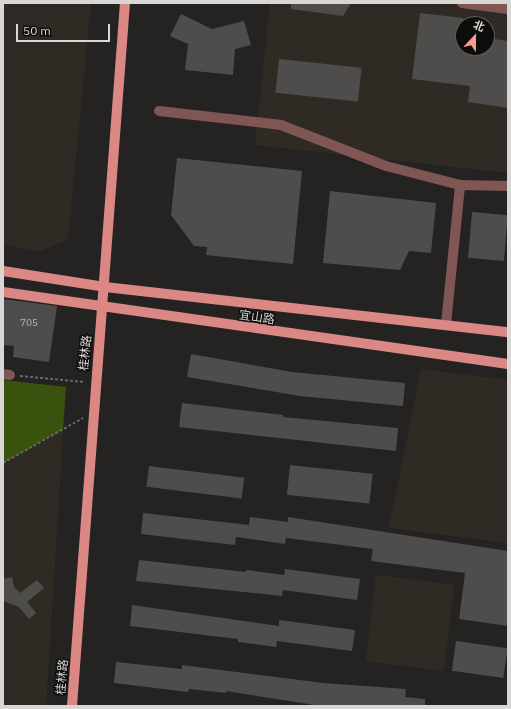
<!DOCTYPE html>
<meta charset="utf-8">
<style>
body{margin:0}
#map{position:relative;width:511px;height:709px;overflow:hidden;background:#252321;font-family:"IBM Plex Sans","Noto Sans SC",sans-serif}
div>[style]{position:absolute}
.built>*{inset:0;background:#2f2b24;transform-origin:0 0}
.forest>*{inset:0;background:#39530e}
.building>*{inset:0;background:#4f4d4b;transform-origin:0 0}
.path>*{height:2px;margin-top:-1px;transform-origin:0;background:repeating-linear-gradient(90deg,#6a6866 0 3px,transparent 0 5px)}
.minor>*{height:10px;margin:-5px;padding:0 5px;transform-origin:5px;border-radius:5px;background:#7f5654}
.major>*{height:10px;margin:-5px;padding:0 5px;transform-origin:5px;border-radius:5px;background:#db8784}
span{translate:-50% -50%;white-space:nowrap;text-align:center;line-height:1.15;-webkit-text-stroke:3px #0d0d0c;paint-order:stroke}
.number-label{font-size:10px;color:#b6b4b2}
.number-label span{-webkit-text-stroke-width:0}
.street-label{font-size:12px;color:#d8d7d5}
.frame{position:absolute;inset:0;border:4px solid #d8d7d5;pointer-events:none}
.north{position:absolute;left:455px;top:16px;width:40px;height:40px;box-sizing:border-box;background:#0d0d0c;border:1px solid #5e5e5c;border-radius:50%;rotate:22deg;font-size:11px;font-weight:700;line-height:16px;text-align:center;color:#d8d7d5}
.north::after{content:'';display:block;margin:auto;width:14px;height:18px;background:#f49d8b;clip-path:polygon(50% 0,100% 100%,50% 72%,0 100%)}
.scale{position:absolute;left:16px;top:24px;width:94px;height:18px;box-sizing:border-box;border:2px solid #d8d7d5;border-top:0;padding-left:5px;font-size:12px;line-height:14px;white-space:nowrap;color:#d8d7d5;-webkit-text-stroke:3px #0d0d0c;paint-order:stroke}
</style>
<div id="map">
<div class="built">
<i style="clip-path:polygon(3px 3px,91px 3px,68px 239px,41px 251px,3px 245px)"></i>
<i style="clip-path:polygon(evenodd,270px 3px,508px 3px,508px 173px,255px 145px,270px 3px,463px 24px,487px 24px,487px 48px,463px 48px,463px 24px)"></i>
<i style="clip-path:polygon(421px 369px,508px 380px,508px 543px,389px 528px)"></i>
<i style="clip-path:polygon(3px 380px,66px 387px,46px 706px,3px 706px)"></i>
<i style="left:376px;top:575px;width:79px;height:87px;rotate:7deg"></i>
</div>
<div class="forest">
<i style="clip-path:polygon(3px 380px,66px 387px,63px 429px,3px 463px)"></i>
</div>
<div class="building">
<i style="clip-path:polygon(291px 3px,351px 3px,343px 16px,291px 9px)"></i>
<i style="clip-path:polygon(420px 13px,463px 18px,463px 48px,487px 48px,487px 38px,508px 41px,508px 108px,468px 102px,470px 86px,412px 79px)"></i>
<i style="clip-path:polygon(181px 14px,212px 29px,244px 21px,251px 45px,235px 49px,233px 75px,185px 70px,188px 44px,170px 36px)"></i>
<i style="left:279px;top:59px;width:83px;height:34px;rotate:6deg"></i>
<i style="clip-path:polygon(177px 158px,302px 171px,293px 264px,206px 255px,207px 247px,194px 246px,171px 215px)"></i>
<i style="clip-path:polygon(330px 191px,436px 203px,431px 253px,409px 251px,400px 270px,323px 263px)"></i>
<i style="left:472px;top:212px;width:36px;height:46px;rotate:5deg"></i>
<i style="clip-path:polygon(3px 299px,57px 306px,49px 362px,13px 357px,14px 346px,3px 345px)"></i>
<i style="clip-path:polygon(191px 354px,292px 372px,405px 383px,403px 406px,300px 396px,187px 377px)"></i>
<i style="clip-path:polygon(182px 403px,283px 415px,283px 417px,398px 428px,396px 451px,179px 427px)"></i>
<i style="left:290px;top:465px;width:83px;height:30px;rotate:6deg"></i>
<i style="left:149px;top:466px;width:96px;height:21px;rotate:7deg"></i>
<i style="clip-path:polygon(143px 513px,249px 525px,250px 517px,288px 522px,288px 517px,508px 551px,508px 626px,459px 619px,465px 573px,371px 561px,373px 549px,286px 538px,285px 544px,236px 537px,235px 545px,141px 534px)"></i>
<i style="clip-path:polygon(139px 560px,246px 572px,246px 570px,284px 575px,285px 569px,360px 579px,357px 600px,283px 590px,282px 596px,136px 581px)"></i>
<i style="clip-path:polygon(12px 577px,14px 587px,20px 593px,37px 580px,44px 588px,27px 602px,36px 613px,29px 619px,19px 607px,3px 601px,3px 579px)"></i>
<i style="clip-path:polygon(132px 605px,279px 626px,279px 620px,355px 630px,352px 651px,277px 641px,276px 647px,238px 642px,238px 639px,130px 626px)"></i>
<i style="left:456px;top:641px;width:52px;height:30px;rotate:8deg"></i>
<i style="clip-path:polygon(116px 662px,182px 669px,182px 665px,323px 683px,406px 689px,405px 697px,425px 699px,425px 706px,321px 706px,226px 691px,226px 693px,189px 689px,188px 692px,114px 683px)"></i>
</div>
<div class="path">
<i style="left:20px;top:376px;width:65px;rotate:5.3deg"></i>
<i style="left:3px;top:463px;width:92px;rotate:-29.4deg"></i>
</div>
<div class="minor">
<i style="left:462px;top:3px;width:46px;rotate:7.4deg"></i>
<i style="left:159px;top:111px;width:123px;rotate:6.5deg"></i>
<i style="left:281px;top:125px;width:113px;rotate:21.3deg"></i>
<i style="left:386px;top:166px;width:76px;rotate:14.4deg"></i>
<i style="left:460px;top:185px;width:48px;rotate:1.2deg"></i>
<i style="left:446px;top:324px;width:140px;rotate:-84.2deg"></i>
<i style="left:3px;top:374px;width:7px;rotate:8deg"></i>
</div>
<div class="major">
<i style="left:3px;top:271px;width:103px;rotate:8.9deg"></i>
<i style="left:105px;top:287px;width:406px;rotate:6.4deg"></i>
<i style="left:3px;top:292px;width:510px;rotate:8.11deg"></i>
<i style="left:72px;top:706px;width:705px;rotate:-85.69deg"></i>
</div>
<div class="number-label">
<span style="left:29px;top:323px">705</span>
</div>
<div class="street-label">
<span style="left:257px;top:317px;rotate:8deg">宜山路</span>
<span style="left:85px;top:353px;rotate:-84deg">桂林路</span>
<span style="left:62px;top:677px;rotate:-85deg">桂林路</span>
</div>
<div class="frame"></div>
<div class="north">北</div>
<div class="scale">50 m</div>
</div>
